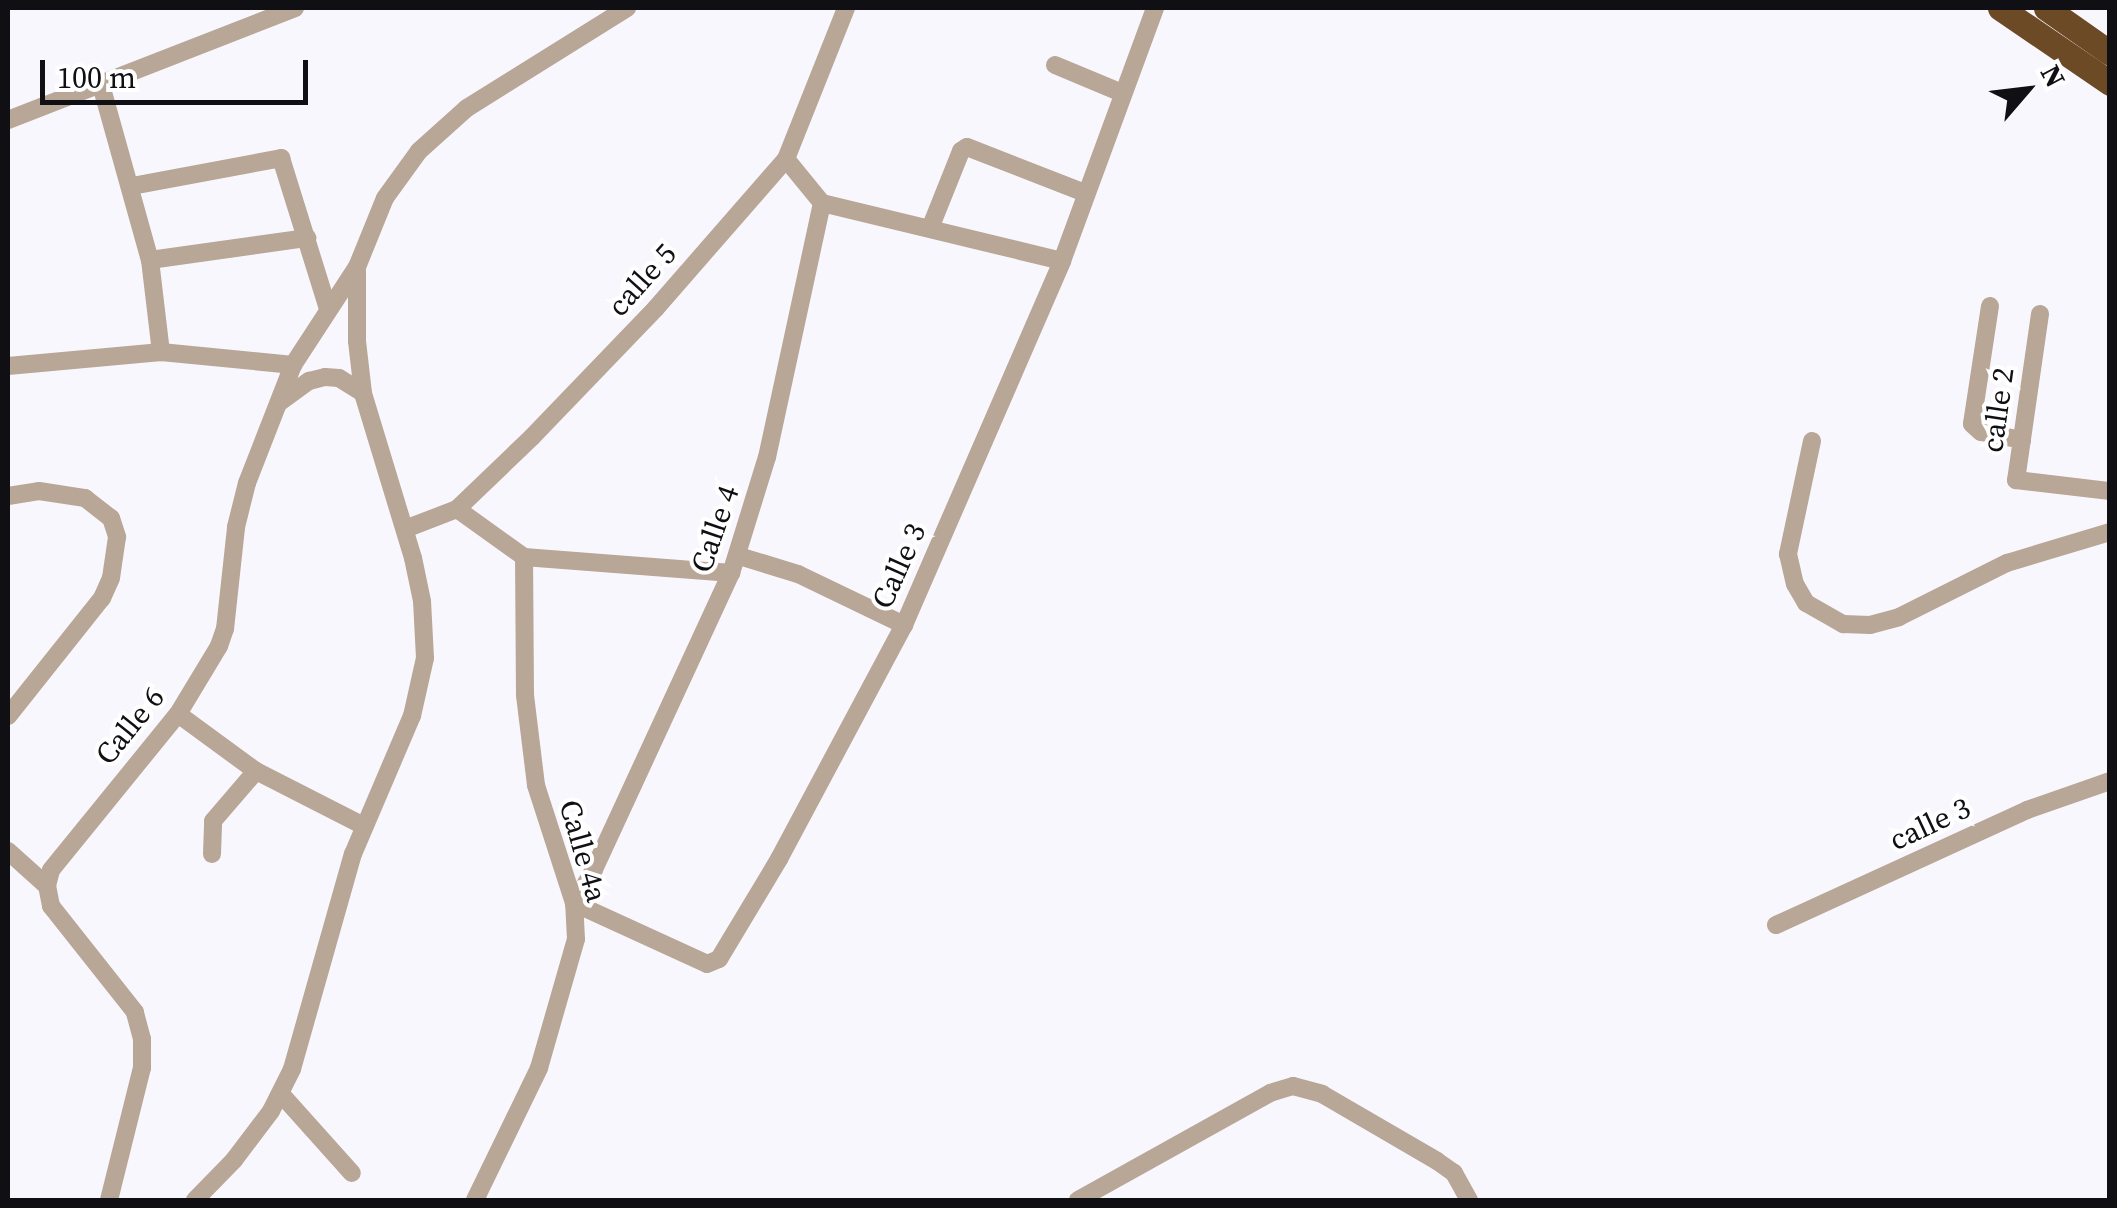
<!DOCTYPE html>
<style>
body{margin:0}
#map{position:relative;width:2117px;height:1208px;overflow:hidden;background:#f9f7fe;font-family:"Source Serif 4",serif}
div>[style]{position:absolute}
.minor>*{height:18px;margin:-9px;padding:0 9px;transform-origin:9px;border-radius:9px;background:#b8a696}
.highway>*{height:25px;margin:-12.5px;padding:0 12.5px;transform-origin:12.5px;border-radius:12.5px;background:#6c4a26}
span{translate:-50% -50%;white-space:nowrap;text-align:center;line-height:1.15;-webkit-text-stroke:8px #fff;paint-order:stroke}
.street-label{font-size:30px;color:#100f13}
.frame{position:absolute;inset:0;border:10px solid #100f13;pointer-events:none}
.north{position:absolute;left:1977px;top:40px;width:100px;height:100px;-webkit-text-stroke:8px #fff;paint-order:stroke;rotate:62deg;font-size:28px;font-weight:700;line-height:40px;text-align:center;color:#100f13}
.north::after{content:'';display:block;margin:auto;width:35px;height:45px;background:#100f13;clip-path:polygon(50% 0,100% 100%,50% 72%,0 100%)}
.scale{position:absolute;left:40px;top:60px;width:268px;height:45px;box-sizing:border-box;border:5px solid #100f13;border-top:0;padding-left:12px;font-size:30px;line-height:35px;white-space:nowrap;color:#100f13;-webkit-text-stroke:8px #fff;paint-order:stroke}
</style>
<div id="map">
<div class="minor">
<i style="left:1055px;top:65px;width:73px;rotate:22.7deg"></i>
<i style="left:101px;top:85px;width:182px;rotate:74.4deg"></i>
<i style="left:150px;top:260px;width:93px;rotate:83.2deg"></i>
<i style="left:8px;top:120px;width:308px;rotate:-21.3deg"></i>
<i style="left:786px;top:159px;width:57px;rotate:50.7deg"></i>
<i style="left:822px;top:203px;width:260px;rotate:102.2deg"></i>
<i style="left:767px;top:457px;width:121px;rotate:107.2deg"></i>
<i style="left:731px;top:573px;width:327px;rotate:114.8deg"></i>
<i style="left:594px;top:870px;width:39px;rotate:121deg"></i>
<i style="left:574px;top:903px;width:146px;rotate:24.6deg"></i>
<i style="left:707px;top:964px;width:13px;rotate:-23deg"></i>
<i style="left:719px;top:959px;width:117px;rotate:-59deg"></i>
<i style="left:779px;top:859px;width:265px;rotate:-61.9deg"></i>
<i style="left:904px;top:625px;width:397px;rotate:-66.5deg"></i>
<i style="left:1062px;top:261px;width:247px;rotate:-166.4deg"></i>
<i style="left:132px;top:186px;width:152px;rotate:-10.6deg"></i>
<i style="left:281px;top:158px;width:158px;rotate:72.7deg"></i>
<i style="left:931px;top:226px;width:81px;rotate:-68.2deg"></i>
<i style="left:961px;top:151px;width:7px;rotate:-34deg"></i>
<i style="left:967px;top:147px;width:127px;rotate:21.3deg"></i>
<i style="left:150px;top:260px;width:159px;rotate:-8deg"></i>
<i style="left:1062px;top:261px;width:270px;rotate:-69.8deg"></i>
<i style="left:1990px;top:306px;width:119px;rotate:98.7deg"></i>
<i style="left:1972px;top:424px;width:12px;rotate:42deg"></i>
<i style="left:1981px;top:432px;width:42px;rotate:11deg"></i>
<i style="left:2040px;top:314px;width:168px;rotate:98.2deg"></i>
<i style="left:2016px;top:480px;width:95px;rotate:6.7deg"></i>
<i style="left:8px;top:366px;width:154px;rotate:-5.2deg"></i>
<i style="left:161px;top:352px;width:133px;rotate:5.6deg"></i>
<i style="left:280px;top:402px;width:36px;rotate:-36deg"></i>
<i style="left:309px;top:381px;width:16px;rotate:-14deg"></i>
<i style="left:325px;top:377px;width:14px;rotate:4deg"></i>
<i style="left:339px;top:378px;width:28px;rotate:32deg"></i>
<i style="left:1812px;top:441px;width:116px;rotate:102deg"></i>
<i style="left:1788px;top:554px;width:31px;rotate:77deg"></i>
<i style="left:1795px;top:584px;width:22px;rotate:60deg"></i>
<i style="left:1806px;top:603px;width:43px;rotate:29.6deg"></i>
<i style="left:1843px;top:624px;width:27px;rotate:2deg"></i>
<i style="left:1870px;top:625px;width:30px;rotate:-15deg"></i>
<i style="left:1899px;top:617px;width:121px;rotate:-26.6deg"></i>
<i style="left:2007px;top:563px;width:108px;rotate:-16.8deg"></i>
<i style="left:8px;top:496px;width:31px;rotate:-9deg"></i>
<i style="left:39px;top:491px;width:47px;rotate:8.7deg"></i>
<i style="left:85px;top:498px;width:33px;rotate:38deg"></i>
<i style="left:111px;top:518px;width:20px;rotate:72deg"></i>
<i style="left:117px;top:537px;width:41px;rotate:98.3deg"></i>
<i style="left:111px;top:578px;width:22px;rotate:114deg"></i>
<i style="left:102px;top:598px;width:151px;rotate:128.5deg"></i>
<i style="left:457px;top:509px;width:82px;rotate:35.6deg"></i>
<i style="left:524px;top:557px;width:208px;rotate:4.4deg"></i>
<i style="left:405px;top:529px;width:56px;rotate:-21deg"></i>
<i style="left:457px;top:509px;width:104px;rotate:-43.8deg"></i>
<i style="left:532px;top:437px;width:179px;rotate:-46.1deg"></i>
<i style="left:656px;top:308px;width:198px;rotate:-48.9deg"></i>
<i style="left:786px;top:159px;width:162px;rotate:-68.3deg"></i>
<i style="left:739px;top:556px;width:62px;rotate:17deg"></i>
<i style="left:798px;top:574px;width:118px;rotate:25.7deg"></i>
<i style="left:178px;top:714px;width:97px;rotate:36.2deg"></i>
<i style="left:256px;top:771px;width:121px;rotate:27deg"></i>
<i style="left:8px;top:851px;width:52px;rotate:41.9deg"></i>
<i style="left:212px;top:854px;width:33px;rotate:-88deg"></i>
<i style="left:213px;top:821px;width:66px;rotate:-49.3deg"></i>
<i style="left:1776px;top:925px;width:276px;rotate:-24.6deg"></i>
<i style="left:2027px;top:810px;width:88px;rotate:-19.3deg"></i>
<i style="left:281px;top:1094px;width:106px;rotate:48.1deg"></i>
<i style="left:109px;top:1200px;width:136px;rotate:-76deg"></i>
<i style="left:142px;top:1068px;width:29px;rotate:-90deg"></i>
<i style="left:142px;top:1039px;width:28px;rotate:-105deg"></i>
<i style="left:135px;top:1012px;width:135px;rotate:-128.4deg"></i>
<i style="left:51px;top:906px;width:20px;rotate:-101deg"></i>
<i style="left:47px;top:886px;width:16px;rotate:-76deg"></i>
<i style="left:51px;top:870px;width:201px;rotate:-50.9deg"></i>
<i style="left:178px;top:714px;width:79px;rotate:-58.9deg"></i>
<i style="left:219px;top:646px;width:18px;rotate:-71deg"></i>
<i style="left:225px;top:629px;width:103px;rotate:-83.8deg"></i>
<i style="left:236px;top:527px;width:45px;rotate:-76deg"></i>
<i style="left:247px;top:483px;width:127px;rotate:-68.7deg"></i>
<i style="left:293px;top:365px;width:117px;rotate:-56.9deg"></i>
<i style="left:357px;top:267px;width:74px;rotate:-67.9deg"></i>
<i style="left:385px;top:198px;width:58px;rotate:-54.1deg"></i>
<i style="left:419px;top:151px;width:64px;rotate:-41.9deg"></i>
<i style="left:467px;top:108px;width:189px;rotate:-32deg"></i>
<i style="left:195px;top:1200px;width:56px;rotate:-45.7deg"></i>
<i style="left:234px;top:1160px;width:61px;rotate:-52.9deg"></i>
<i style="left:271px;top:1111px;width:47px;rotate:-63.4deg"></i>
<i style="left:292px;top:1069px;width:223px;rotate:-74.2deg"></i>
<i style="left:353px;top:854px;width:150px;rotate:-66.9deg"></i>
<i style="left:412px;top:716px;width:59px;rotate:-77.4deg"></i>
<i style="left:425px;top:658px;width:57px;rotate:-93deg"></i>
<i style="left:422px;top:601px;width:44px;rotate:-101.8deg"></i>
<i style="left:413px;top:558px;width:172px;rotate:-106.9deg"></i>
<i style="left:363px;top:393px;width:52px;rotate:-96.6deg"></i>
<i style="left:357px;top:341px;width:74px;rotate:-90deg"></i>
<i style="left:475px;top:1200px;width:147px;rotate:-64.1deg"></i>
<i style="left:539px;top:1068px;width:134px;rotate:-74deg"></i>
<i style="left:576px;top:939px;width:36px;rotate:-93deg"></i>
<i style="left:574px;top:903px;width:124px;rotate:-107.9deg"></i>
<i style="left:536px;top:785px;width:91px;rotate:-97deg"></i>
<i style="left:525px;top:695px;width:138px;rotate:-90.4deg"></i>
<i style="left:1078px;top:1200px;width:220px;rotate:-29.1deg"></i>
<i style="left:1270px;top:1093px;width:24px;rotate:-17deg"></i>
<i style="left:1293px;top:1086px;width:30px;rotate:15deg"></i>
<i style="left:1322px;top:1094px;width:133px;rotate:30.2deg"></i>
<i style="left:1437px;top:1161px;width:21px;rotate:35deg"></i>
<i style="left:1454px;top:1173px;width:31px;rotate:61deg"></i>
</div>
<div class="highway">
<i style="left:2000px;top:8px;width:133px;rotate:34.3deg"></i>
<i style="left:2046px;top:8px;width:78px;rotate:35.1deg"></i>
</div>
<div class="street-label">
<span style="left:642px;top:280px;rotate:-48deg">calle 5</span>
<span style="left:1998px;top:410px;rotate:-82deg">calle 2</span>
<span style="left:715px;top:529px;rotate:-71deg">Calle 4</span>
<span style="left:899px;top:566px;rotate:-66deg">Calle 3</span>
<span style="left:130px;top:726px;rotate:-51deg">Calle 6</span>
<span style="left:1930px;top:824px;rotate:-25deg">calle 3</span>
<span style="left:583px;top:851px;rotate:74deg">Calle 4a</span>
</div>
<div class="frame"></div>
<div class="north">N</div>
<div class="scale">100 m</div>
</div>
